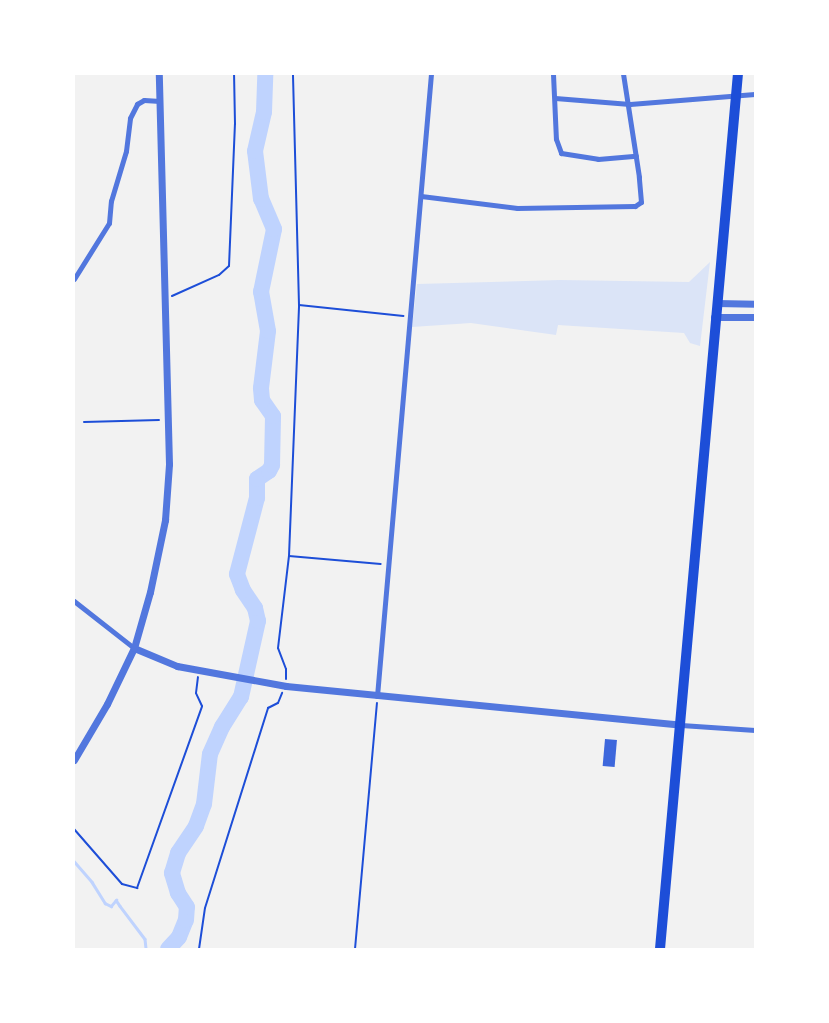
<!DOCTYPE html>
<style>
body{margin:0}
#map{position:relative;width:829px;height:1023px;overflow:hidden;background:#f2f2f2;font-family:Lato,sans-serif}
div>[style]{position:absolute}
.green>*{inset:0;background:#dbe4f7}
.stream>*{height:2.5px;margin:-1.25px;padding:0 1.25px;transform-origin:1.25px;border-radius:1.25px;background:#bfd3fe}
.river>*{height:16px;margin:-8px;padding:0 8px;transform-origin:8px;border-radius:8px;background:#bfd3fe}
.building>*{inset:0;background:#3d67dc;transform-origin:0 0}
.path>*{height:2px;margin:-1px;padding:0 1px;transform-origin:1px;border-radius:1px;background:#1d4ed8}
.minor>*{height:5px;margin:-2.5px;padding:0 2.5px;transform-origin:2.5px;border-radius:2.5px;background:#5277de}
.tertiary>*{height:7px;margin:-3.5px;padding:0 3.5px;transform-origin:3.5px;border-radius:3.5px;background:#5277de}
.trunk>*{height:10px;margin:-5px;padding:0 5px;transform-origin:5px;border-radius:5px;background:#1d4ed8}
span{translate:-50% -50%;white-space:nowrap;text-align:center;line-height:1.15;-webkit-text-stroke:4px #fff;paint-order:stroke}
.frame{position:absolute;inset:0;border:75px solid #fff;pointer-events:none}
</style>
<div id="map">
<div class="green">
<i style="clip-path:polygon(710px 262px,700px 346px,690px 343px,684px 333px,558px 325px,556px 335px,471px 323px,412px 327px,417px 284px,560px 280px,689px 282px)"></i>
</div>
<div class="stream">
<i style="left:74px;top:861px;width:28px;rotate:49deg"></i>
<i style="left:92px;top:882px;width:25px;rotate:58deg"></i>
<i style="left:105px;top:903px;width:7px;rotate:27deg"></i>
<i style="left:111px;top:906px;width:8px;rotate:-50deg"></i>
<i style="left:116px;top:900px;width:7px;rotate:56deg"></i>
<i style="left:120px;top:906px;width:41px;rotate:52.9deg"></i>
<i style="left:145px;top:939px;width:10px;rotate:84deg"></i>
</div>
<div class="river">
<i style="left:168px;top:949px;width:16px;rotate:-47deg"></i>
<i style="left:179px;top:937px;width:18px;rotate:-68deg"></i>
<i style="left:186px;top:920px;width:13px;rotate:-86deg"></i>
<i style="left:187px;top:907px;width:17px;rotate:-123deg"></i>
<i style="left:178px;top:893px;width:21px;rotate:-107deg"></i>
<i style="left:172px;top:873px;width:21px;rotate:-73deg"></i>
<i style="left:178px;top:853px;width:32px;rotate:-56deg"></i>
<i style="left:196px;top:826px;width:23px;rotate:-70deg"></i>
<i style="left:204px;top:804px;width:50px;rotate:-83.2deg"></i>
<i style="left:210px;top:754px;width:30px;rotate:-66deg"></i>
<i style="left:222px;top:727px;width:36px;rotate:-58deg"></i>
<i style="left:241px;top:697px;width:78px;rotate:-77.4deg"></i>
<i style="left:258px;top:621px;width:13px;rotate:-103deg"></i>
<i style="left:255px;top:608px;width:22px;rotate:-124deg"></i>
<i style="left:243px;top:590px;width:17px;rotate:-111deg"></i>
<i style="left:237px;top:574px;width:79px;rotate:-75.3deg"></i>
<i style="left:257px;top:498px;width:19px;rotate:-90deg"></i>
<i style="left:257px;top:479px;width:14px;rotate:-34deg"></i>
<i style="left:269px;top:471px;width:7px;rotate:-63deg"></i>
<i style="left:272px;top:465px;width:49px;rotate:-88.8deg"></i>
<i style="left:273px;top:416px;width:19px;rotate:-125deg"></i>
<i style="left:262px;top:400px;width:12px;rotate:-95deg"></i>
<i style="left:261px;top:388px;width:57px;rotate:-83deg"></i>
<i style="left:268px;top:331px;width:40px;rotate:-100deg"></i>
<i style="left:261px;top:292px;width:64px;rotate:-78.3deg"></i>
<i style="left:274px;top:229px;width:33px;rotate:-113deg"></i>
<i style="left:261px;top:199px;width:48px;rotate:-97.1deg"></i>
<i style="left:255px;top:151px;width:40px;rotate:-77deg"></i>
<i style="left:264px;top:112px;width:38px;rotate:-88deg"></i>
</div>
<div class="building">
<i style="left:605px;top:739px;width:12px;height:27px;rotate:5deg"></i>
</div>
<div class="path">
<i style="left:172px;top:296px;width:51px;rotate:-24.1deg"></i>
<i style="left:219px;top:275px;width:13px;rotate:-42deg"></i>
<i style="left:229px;top:266px;width:142px;rotate:-87.6deg"></i>
<i style="left:235px;top:124px;width:50px;rotate:-91.1deg"></i>
<i style="left:299px;top:305px;width:105px;rotate:6deg"></i>
<i style="left:84px;top:422px;width:75px;rotate:-1.5deg"></i>
<i style="left:289px;top:556px;width:92px;rotate:5deg"></i>
<i style="left:286px;top:679px;width:10px;rotate:-90deg"></i>
<i style="left:286px;top:669px;width:22px;rotate:-111deg"></i>
<i style="left:278px;top:648px;width:93px;rotate:-83.2deg"></i>
<i style="left:289px;top:556px;width:251px;rotate:-87.7deg"></i>
<i style="left:299px;top:305px;width:231px;rotate:-91.5deg"></i>
<i style="left:74px;top:829px;width:73px;rotate:48.9deg"></i>
<i style="left:122px;top:884px;width:16px;rotate:15deg"></i>
<i style="left:137px;top:888px;width:193px;rotate:-70.3deg"></i>
<i style="left:202px;top:706px;width:14px;rotate:-115deg"></i>
<i style="left:196px;top:693px;width:16px;rotate:-83deg"></i>
<i style="left:199px;top:949px;width:41px;rotate:-81.7deg"></i>
<i style="left:205px;top:908px;width:210px;rotate:-72.5deg"></i>
<i style="left:268px;top:708px;width:11px;rotate:-27deg"></i>
<i style="left:278px;top:703px;width:11px;rotate:-68deg"></i>
<i style="left:355px;top:949px;width:247px;rotate:-84.9deg"></i>
<i style="left:755px;top:949px;width:4px;rotate:-90deg"></i>
</div>
<div class="minor">
<i style="left:553px;top:74px;width:65px;rotate:87.4deg"></i>
<i style="left:556px;top:139px;width:15px;rotate:70deg"></i>
<i style="left:561px;top:153px;width:37px;rotate:9deg"></i>
<i style="left:598px;top:159px;width:38px;rotate:-5deg"></i>
<i style="left:555px;top:98px;width:75px;rotate:4.6deg"></i>
<i style="left:630px;top:104px;width:125px;rotate:-4.6deg"></i>
<i style="left:421px;top:196px;width:97px;rotate:7.1deg"></i>
<i style="left:517px;top:208px;width:118px;rotate:-1deg"></i>
<i style="left:635px;top:206px;width:7px;rotate:-34deg"></i>
<i style="left:641px;top:202px;width:25px;rotate:-95deg"></i>
<i style="left:639px;top:177px;width:104px;rotate:-98.8deg"></i>
<i style="left:74px;top:279px;width:66px;rotate:-58deg"></i>
<i style="left:109px;top:223px;width:22px;rotate:-85deg"></i>
<i style="left:111px;top:201px;width:52px;rotate:-73.3deg"></i>
<i style="left:126px;top:151px;width:33px;rotate:-83deg"></i>
<i style="left:130px;top:118px;width:16px;rotate:-63deg"></i>
<i style="left:137px;top:104px;width:8px;rotate:-30deg"></i>
<i style="left:144px;top:100px;width:16px;rotate:4deg"></i>
<i style="left:74px;top:601px;width:76px;rotate:38.1deg"></i>
<i style="left:377px;top:696px;width:624px;rotate:-85.04deg"></i>
<i style="left:681px;top:725px;width:74px;rotate:3.9deg"></i>
</div>
<div class="tertiary">
<i style="left:716px;top:303px;width:39px;rotate:1deg"></i>
<i style="left:714px;top:317px;width:41px"></i>
<i style="left:134px;top:648px;width:47px;rotate:22.7deg"></i>
<i style="left:177px;top:666px;width:111px;rotate:10.4deg"></i>
<i style="left:286px;top:686px;width:397px;rotate:5.6deg"></i>
<i style="left:74px;top:760px;width:65px;rotate:-59.5deg"></i>
<i style="left:107px;top:704px;width:62px;rotate:-64.3deg"></i>
<i style="left:134px;top:648px;width:58px;rotate:-74.1deg"></i>
<i style="left:150px;top:592px;width:74px;rotate:-78.2deg"></i>
<i style="left:165px;top:520px;width:56px;rotate:-85.9deg"></i>
<i style="left:169px;top:464px;width:390px;rotate:-91.5deg"></i>
</div>
<div class="trunk">
<i style="left:660px;top:949px;width:878px;rotate:-84.91deg"></i>
</div>
<div class="frame"></div>
</div>
